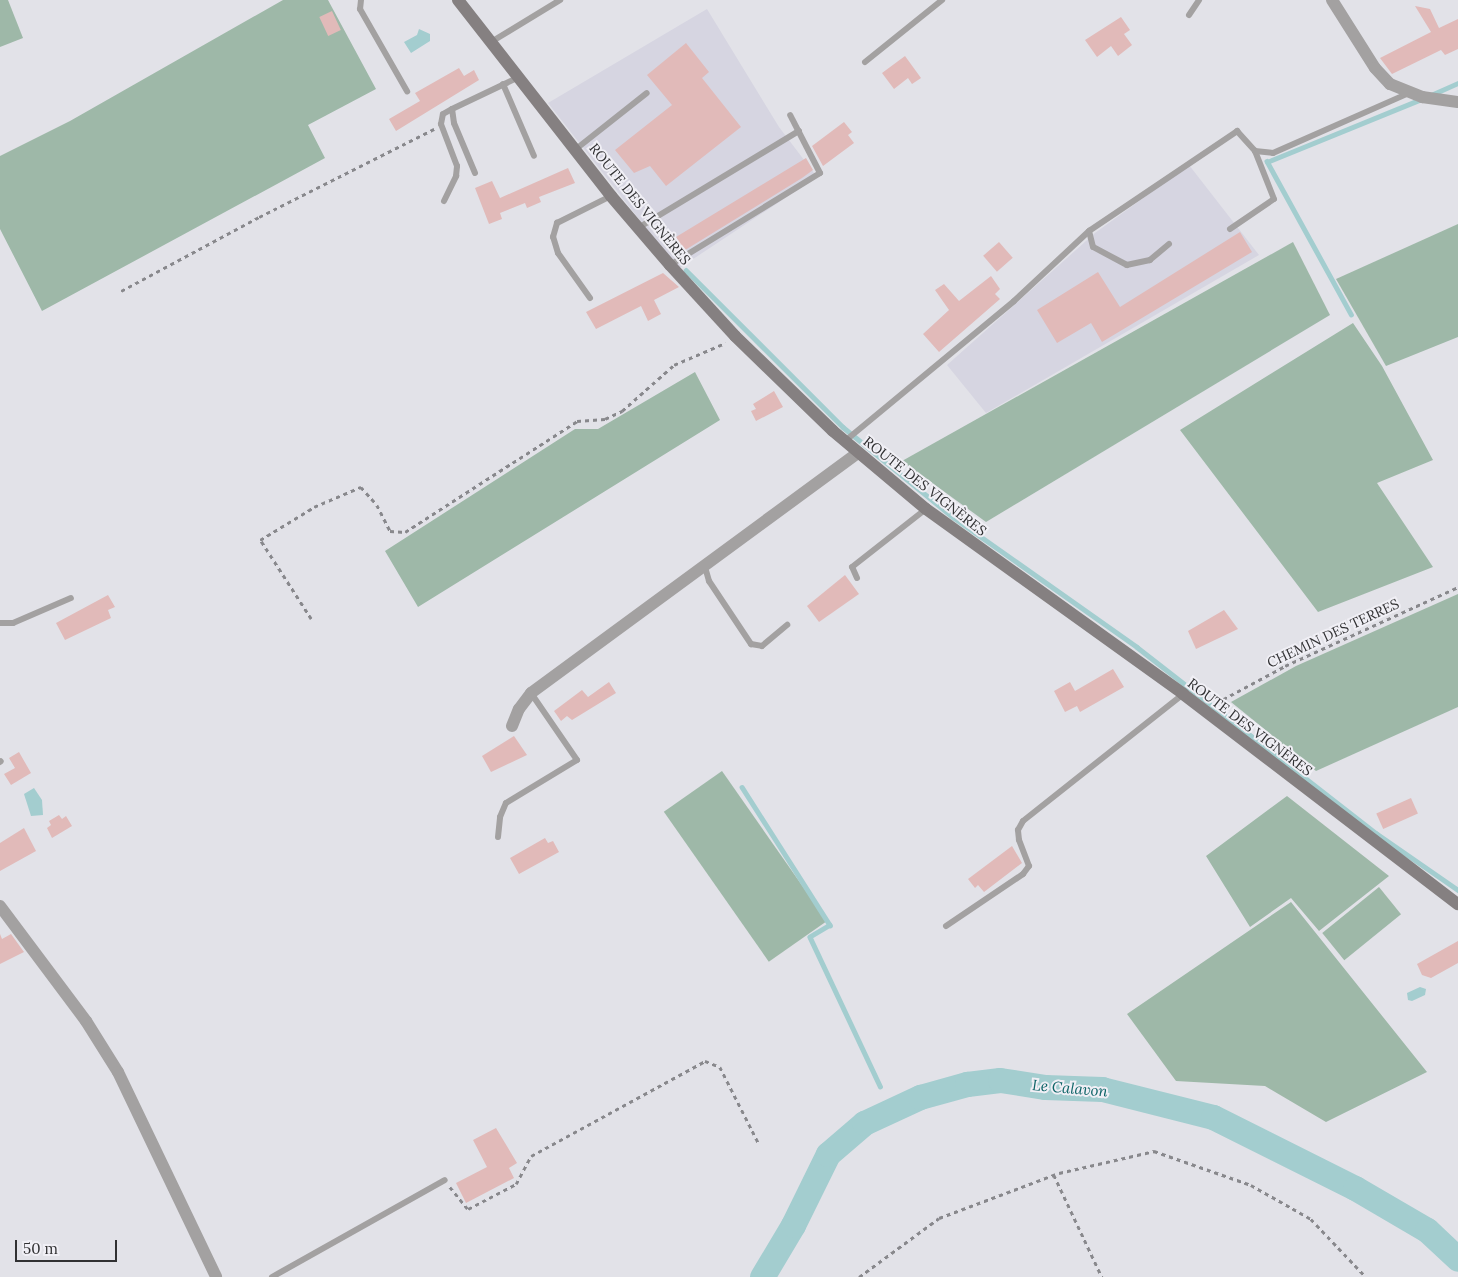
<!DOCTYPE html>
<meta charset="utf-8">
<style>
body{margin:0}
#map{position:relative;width:1458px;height:1277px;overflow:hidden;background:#e2e2e8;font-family:Lora,serif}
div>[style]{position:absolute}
.built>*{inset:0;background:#d6d5e1}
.green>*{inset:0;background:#9eb8a8;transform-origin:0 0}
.water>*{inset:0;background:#a3cdcf}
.stream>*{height:4.5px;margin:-2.25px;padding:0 2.25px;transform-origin:2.25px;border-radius:2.25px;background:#a3cdcf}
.river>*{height:25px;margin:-12.5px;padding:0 12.5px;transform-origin:12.5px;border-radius:12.5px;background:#a3cdcf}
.building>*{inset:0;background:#e1bab9;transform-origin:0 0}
.path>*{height:2.5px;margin-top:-1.25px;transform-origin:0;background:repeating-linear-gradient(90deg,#88888c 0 4px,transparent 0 8px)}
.lane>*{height:6px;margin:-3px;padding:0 3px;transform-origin:3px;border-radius:3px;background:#a3a1a1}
.street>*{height:12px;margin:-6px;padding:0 6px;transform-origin:6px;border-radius:6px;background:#a3a1a1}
.secondary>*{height:12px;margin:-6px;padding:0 6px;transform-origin:6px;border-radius:6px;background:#858081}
span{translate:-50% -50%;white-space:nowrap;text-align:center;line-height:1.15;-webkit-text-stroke:4px #f0eff5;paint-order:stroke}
.street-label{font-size:14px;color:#303032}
.water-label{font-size:15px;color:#0c6366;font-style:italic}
.scale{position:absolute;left:15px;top:1240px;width:102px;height:22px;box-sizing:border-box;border:2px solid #303032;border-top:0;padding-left:6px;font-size:15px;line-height:18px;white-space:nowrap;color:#303032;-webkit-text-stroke:4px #f0eff5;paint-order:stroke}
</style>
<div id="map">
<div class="built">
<i style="clip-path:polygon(707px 9px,779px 127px,817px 177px,678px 269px,548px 103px)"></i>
<i style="clip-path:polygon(1189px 165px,1259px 255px,986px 413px,947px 365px,1095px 233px)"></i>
</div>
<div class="green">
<i style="clip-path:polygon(0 0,8px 0,23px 38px,0 47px)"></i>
<i style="clip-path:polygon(283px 0,328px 0,376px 89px,308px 125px,325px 158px,42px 311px,0 229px,0 156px,70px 121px)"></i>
<i style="clip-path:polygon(1458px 224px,1458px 337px,1386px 366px,1336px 279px)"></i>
<i style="clip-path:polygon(1293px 242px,1330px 315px,986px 522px,902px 461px)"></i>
<i style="clip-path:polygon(1353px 323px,1382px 366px,1433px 460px,1377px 483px,1433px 567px,1318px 612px,1180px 430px)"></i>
<i style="clip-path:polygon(695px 372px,720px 420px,418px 607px,385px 551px,575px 429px,598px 429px)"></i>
<i style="clip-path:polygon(1458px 594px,1458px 707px,1316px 771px,1231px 702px,1296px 666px)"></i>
<i style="left:722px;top:771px;width:183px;height:71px;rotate:55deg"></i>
<i style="clip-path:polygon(1287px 796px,1389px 876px,1319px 931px,1291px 898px,1250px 927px,1206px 856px)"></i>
<i style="left:1379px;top:887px;width:35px;height:73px;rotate:51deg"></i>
<i style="clip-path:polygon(1291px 902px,1427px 1072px,1326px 1122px,1265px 1086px,1176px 1081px,1127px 1014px)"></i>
</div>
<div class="water">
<i style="clip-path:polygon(419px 29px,430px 34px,430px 41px,411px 53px,404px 42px,417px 35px)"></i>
<i style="clip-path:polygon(34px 788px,42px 800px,43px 815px,31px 816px,24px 794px)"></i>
<i style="clip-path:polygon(1420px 987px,1426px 989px,1425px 995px,1412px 1001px,1408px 1000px,1407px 993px)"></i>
</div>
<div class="stream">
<i style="left:1431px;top:95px;width:30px;rotate:-24deg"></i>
<i style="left:686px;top:270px;width:222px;rotate:45deg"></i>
<i style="left:843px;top:427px;width:142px;rotate:39.3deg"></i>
<i style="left:953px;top:517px;width:225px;rotate:35.2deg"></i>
<i style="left:1137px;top:647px;width:303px;rotate:37.9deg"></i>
<i style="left:1376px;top:833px;width:100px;rotate:34.8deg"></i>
<i style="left:1351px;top:315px;width:175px;rotate:-118.8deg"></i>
<i style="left:1267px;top:162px;width:166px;rotate:-22.2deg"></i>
<i style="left:742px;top:787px;width:164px;rotate:57.5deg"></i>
<i style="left:830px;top:925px;width:23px;rotate:149deg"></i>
<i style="left:810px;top:937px;width:165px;rotate:64.8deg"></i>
</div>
<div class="river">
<i style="left:762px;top:1277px;width:61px;rotate:-59.2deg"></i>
<i style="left:793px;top:1225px;width:79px;rotate:-63.8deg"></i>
<i style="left:828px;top:1154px;width:48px;rotate:-40.7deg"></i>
<i style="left:864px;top:1123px;width:62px;rotate:-24.9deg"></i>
<i style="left:920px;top:1097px;width:49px;rotate:-15.5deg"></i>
<i style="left:967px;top:1084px;width:33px;rotate:-7deg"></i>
<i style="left:1000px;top:1080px;width:46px;rotate:8.8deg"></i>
<i style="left:1045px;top:1087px;width:57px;rotate:2deg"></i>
<i style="left:1102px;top:1089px;width:114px;rotate:14.2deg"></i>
<i style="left:1213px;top:1117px;width:159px;rotate:26.6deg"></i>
<i style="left:1355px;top:1188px;width:83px;rotate:30.3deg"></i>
<i style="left:1427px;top:1230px;width:42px;rotate:43.1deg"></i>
</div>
<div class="building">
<i style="clip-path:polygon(1415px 6px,1430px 9px,1439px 28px,1458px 19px,1458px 49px,1445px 55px,1441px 50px,1392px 74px,1380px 58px,1431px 32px)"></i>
<i style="left:332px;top:11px;width:21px;height:14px;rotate:65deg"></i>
<i style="clip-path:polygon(1121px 17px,1130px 30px,1124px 34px,1132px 45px,1118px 56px,1111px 46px,1097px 57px,1085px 40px)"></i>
<i style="clip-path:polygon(686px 43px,709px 72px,702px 78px,741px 127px,666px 186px,650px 166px,634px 173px,615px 150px,672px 105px,647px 75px)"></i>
<i style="clip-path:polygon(905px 56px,921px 78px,912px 84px,908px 78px,894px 89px,882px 73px)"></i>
<i style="clip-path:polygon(459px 68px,464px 76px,474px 70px,479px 80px,396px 131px,389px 119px,420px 101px,415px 93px)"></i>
<i style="clip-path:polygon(844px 122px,852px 132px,848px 135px,854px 143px,823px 166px,812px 146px)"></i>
<i style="clip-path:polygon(806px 158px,813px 170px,802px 178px,677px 255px,672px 247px,679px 243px,676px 237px)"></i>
<i style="clip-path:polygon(568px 168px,575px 183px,539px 197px,541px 202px,527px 208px,525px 203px,500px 213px,502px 219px,489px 224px,475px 188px,492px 181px,500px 198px)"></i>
<i style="clip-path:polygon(1240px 232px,1252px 252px,1102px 342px,1091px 323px,1057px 343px,1037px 310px,1098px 272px,1120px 307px)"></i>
<i style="left:999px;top:242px;width:21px;height:21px;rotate:49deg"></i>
<i style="clip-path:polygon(663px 273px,679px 287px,654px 300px,661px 314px,648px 321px,641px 306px,596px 329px,586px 312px)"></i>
<i style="clip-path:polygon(991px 276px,1000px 289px,995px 294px,1000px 299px,939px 352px,923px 334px,949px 310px,935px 290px,944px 284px,959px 301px)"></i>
<i style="clip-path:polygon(774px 391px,783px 407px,756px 421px,751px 411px,756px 409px,753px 404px)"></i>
<i style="clip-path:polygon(845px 575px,859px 594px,819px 622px,807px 606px)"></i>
<i style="clip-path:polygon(108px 595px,115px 607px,108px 610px,111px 618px,65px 640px,56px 623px)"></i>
<i style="clip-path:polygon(1224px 610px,1238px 629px,1196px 649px,1188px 631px)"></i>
<i style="clip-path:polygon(1113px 669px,1124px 687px,1080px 712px,1077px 706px,1065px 712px,1054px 691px,1070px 682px,1075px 691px)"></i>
<i style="clip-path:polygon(609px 682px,616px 693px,572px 720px,567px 716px,561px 721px,554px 711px,582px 690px,588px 697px)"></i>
<i style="clip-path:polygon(514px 736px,527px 755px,491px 772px,482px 756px)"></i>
<i style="clip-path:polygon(19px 752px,31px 773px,11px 785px,4px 774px,15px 768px,9px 758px)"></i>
<i style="left:1411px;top:798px;width:17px;height:38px;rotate:66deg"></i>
<i style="clip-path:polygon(59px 815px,62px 819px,66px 816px,72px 826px,52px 838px,47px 828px,51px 825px,49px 821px)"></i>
<i style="clip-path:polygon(24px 828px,36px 851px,0 871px,0 843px)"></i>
<i style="clip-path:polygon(545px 838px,548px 843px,553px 841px,559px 852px,519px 874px,510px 858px)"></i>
<i style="clip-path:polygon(1012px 846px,1022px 863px,984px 892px,978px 885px,975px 888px,968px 879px)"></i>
<i style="clip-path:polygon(0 934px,2px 939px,11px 934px,24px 952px,0 964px)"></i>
<i style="clip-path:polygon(1458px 941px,1458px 963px,1431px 978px,1422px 975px,1417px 964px)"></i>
<i style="clip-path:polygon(496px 1128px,517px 1163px,509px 1168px,514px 1178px,466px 1203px,456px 1183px,487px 1167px,473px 1140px)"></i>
</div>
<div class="path">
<i style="left:121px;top:291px;width:157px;rotate:-28.2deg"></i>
<i style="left:259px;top:217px;width:196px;rotate:-26.7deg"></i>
<i style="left:311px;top:619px;width:94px;rotate:-122.8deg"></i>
<i style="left:260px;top:540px;width:63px;rotate:-31.4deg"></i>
<i style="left:314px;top:507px;width:51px;rotate:-23.1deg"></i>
<i style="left:361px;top:487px;width:24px;rotate:48deg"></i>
<i style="left:377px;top:505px;width:29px;rotate:63deg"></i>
<i style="left:390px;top:531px;width:15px;rotate:4deg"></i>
<i style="left:405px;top:532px;width:205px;rotate:-32.8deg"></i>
<i style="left:577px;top:421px;width:28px;rotate:-4deg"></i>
<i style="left:605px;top:419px;width:19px;rotate:-25deg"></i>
<i style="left:622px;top:411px;width:69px;rotate:-41.5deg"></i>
<i style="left:674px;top:365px;width:56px;rotate:-23.3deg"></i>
<i style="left:1216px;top:703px;width:78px;rotate:-28.2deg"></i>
<i style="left:1285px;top:666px;width:190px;rotate:-24.5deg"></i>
<i style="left:1054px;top:1175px;width:113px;rotate:64.8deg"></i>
<i style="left:450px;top:1187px;width:28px;rotate:51deg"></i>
<i style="left:468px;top:1209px;width:54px;rotate:-27.5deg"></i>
<i style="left:516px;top:1184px;width:32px;rotate:-62deg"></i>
<i style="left:531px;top:1156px;width:198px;rotate:-28.6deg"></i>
<i style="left:705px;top:1061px;width:16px;rotate:22deg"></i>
<i style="left:720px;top:1067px;width:86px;rotate:63.1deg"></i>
<i style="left:859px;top:1277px;width:99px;rotate:-36.4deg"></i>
<i style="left:939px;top:1218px;width:128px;rotate:-20.6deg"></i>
<i style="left:1059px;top:1173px;width:98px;rotate:-13deg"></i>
<i style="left:1154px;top:1151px;width:103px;rotate:19.3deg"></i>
<i style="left:1251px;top:1185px;width:69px;rotate:29.5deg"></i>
<i style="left:1311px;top:1219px;width:80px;rotate:46.5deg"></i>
</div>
<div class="lane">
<i style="left:361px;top:0;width:9px;rotate:96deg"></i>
<i style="left:360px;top:9px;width:95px;rotate:60.2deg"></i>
<i style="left:1189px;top:15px;width:18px;rotate:-56deg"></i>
<i style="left:491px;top:42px;width:81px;rotate:-31.3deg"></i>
<i style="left:865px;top:62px;width:99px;rotate:-38.8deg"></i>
<i style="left:503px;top:84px;width:78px;rotate:66.7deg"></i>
<i style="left:576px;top:149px;width:90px;rotate:-38.3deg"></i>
<i style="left:475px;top:173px;width:54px;rotate:-112.8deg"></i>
<i style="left:454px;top:123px;width:14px;rotate:-98deg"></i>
<i style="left:452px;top:109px;width:74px;rotate:-25.5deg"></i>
<i style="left:444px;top:201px;width:28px;rotate:-64deg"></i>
<i style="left:456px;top:176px;width:10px;rotate:-84deg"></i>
<i style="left:457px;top:166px;width:45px;rotate:-110.9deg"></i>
<i style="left:441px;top:124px;width:10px;rotate:-79deg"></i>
<i style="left:443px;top:114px;width:10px;rotate:-29deg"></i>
<i style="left:638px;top:228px;width:188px;rotate:-31.1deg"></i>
<i style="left:1230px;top:229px;width:53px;rotate:-34.3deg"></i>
<i style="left:1274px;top:199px;width:52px;rotate:-111.6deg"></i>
<i style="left:1169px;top:244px;width:25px;rotate:140deg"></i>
<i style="left:1150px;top:260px;width:24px;rotate:168deg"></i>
<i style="left:1127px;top:265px;width:38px;rotate:-152deg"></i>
<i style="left:1093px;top:247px;width:16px;rotate:-104deg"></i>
<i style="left:1089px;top:231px;width:179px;rotate:-34deg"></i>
<i style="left:1237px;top:131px;width:27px;rotate:48deg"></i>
<i style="left:1255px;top:151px;width:18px;rotate:6deg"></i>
<i style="left:1273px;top:153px;width:149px;rotate:-23.8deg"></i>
<i style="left:670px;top:265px;width:176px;rotate:-31.5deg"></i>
<i style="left:820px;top:173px;width:65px;rotate:-117.3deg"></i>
<i style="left:590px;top:298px;width:55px;rotate:-125.4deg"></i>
<i style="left:558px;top:253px;width:17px;rotate:-107deg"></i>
<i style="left:553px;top:237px;width:15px;rotate:-74deg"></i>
<i style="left:557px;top:223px;width:60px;rotate:-26.6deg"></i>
<i style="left:845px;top:441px;width:219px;rotate:-39.6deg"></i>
<i style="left:1014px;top:301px;width:103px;rotate:-43deg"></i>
<i style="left:705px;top:567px;width:15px;rotate:74deg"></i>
<i style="left:709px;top:581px;width:76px;rotate:56.3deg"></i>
<i style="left:751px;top:644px;width:11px;rotate:10deg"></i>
<i style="left:762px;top:646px;width:33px;rotate:-40deg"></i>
<i style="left:857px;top:578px;width:12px;rotate:-114deg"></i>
<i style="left:852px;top:567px;width:94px;rotate:-38.1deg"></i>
<i style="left:0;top:623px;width:13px"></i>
<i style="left:13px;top:623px;width:63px;rotate:-23.3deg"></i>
<i style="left:0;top:762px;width:1px;rotate:-45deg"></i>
<i style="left:498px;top:837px;width:20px;rotate:-84deg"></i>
<i style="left:500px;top:817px;width:15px;rotate:-67deg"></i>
<i style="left:506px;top:803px;width:83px;rotate:-31.2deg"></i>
<i style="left:577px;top:760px;width:81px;rotate:-124.5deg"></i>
<i style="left:946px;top:926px;width:93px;rotate:-34deg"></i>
<i style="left:1023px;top:874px;width:10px;rotate:-53deg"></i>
<i style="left:1029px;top:866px;width:28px;rotate:-111deg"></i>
<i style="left:1019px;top:840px;width:10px;rotate:-96deg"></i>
<i style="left:1018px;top:830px;width:10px;rotate:-61deg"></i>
<i style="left:1023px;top:821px;width:204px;rotate:-38.4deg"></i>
<i style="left:272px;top:1277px;width:198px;rotate:-29.3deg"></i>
</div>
<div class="street">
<i style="left:1332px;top:0;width:80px;rotate:57.7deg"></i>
<i style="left:1375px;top:68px;width:22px;rotate:47deg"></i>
<i style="left:1390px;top:84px;width:35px;rotate:22deg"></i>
<i style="left:1422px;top:97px;width:36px;rotate:8deg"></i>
<i style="left:512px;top:726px;width:18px;rotate:-68deg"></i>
<i style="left:519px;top:709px;width:20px;rotate:-53deg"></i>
<i style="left:531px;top:693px;width:406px;rotate:-36.3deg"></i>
<i style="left:0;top:906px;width:144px;rotate:53.2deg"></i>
<i style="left:86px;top:1021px;width:60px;rotate:57.9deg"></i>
<i style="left:118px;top:1072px;width:227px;rotate:64.4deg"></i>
</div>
<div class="secondary">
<i style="left:458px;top:0;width:249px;rotate:52deg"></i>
<i style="left:611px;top:196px;width:91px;rotate:49.5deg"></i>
<i style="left:670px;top:265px;width:96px;rotate:47.5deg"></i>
<i style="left:735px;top:336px;width:136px;rotate:44.1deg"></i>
<i style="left:833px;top:431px;width:121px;rotate:40deg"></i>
<i style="left:926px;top:509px;width:317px;rotate:35.7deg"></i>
<i style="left:1183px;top:694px;width:346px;rotate:37.4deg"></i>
</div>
<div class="street-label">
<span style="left:640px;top:204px;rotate:51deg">ROUTE DES VIGNÈRES</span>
<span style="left:925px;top:486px;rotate:38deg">ROUTE DES VIGNÈRES</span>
<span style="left:1333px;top:633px;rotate:-25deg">CHEMIN DES TERRES</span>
<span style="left:1250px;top:727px;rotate:37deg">ROUTE DES VIGNÈRES</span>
</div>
<div class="water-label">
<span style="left:1070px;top:1088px;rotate:5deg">Le Calavon</span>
</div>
<div class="scale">50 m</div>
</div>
